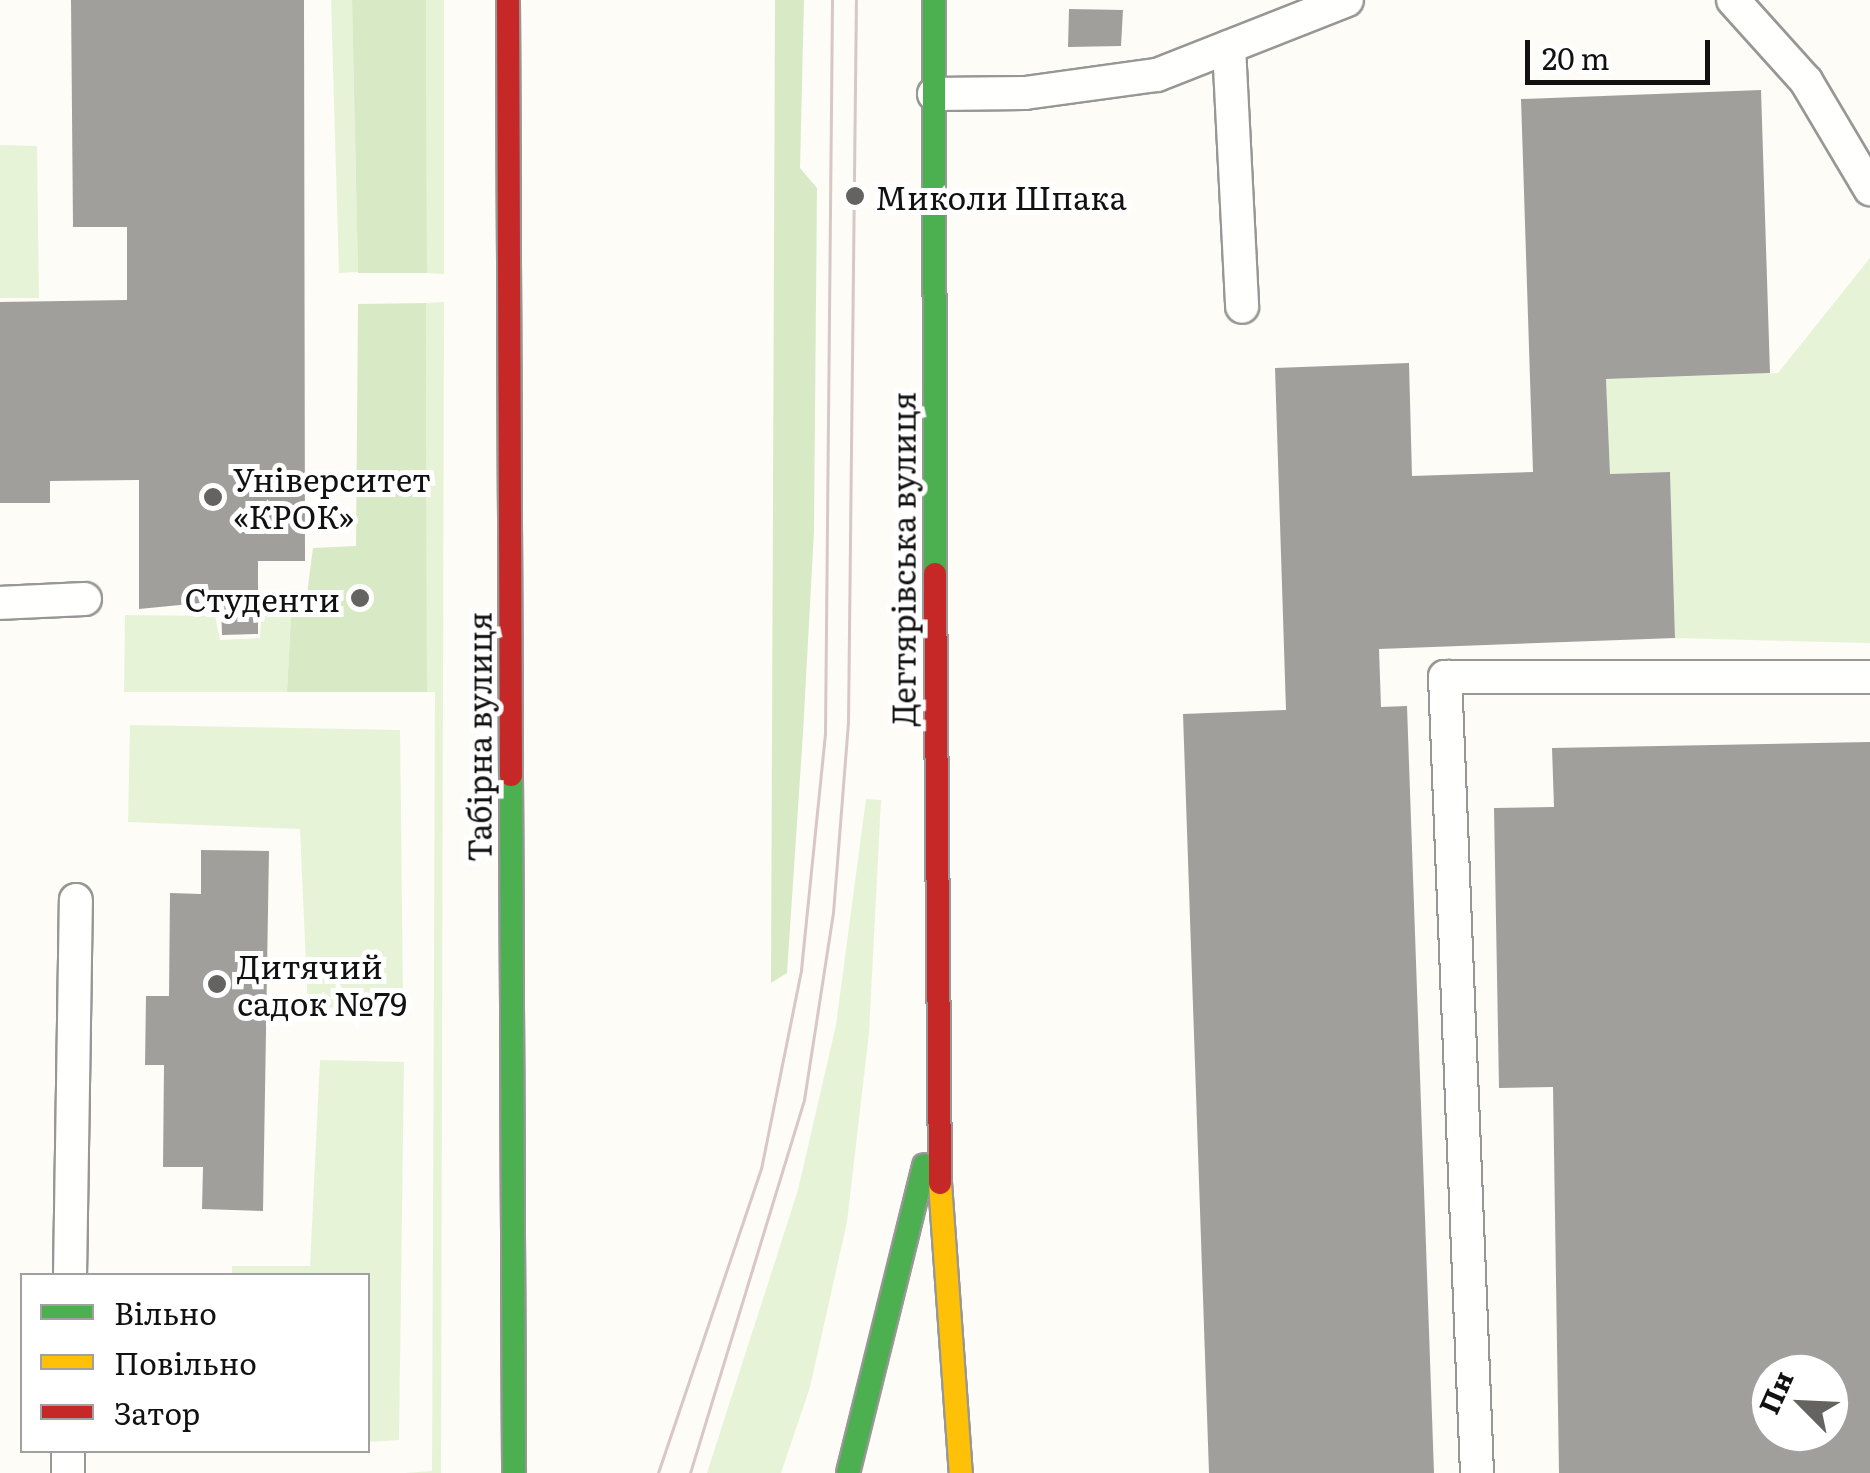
<!DOCTYPE html>
<meta charset="utf-8">
<style>
body{margin:0}
#map{position:relative;width:1870px;height:1473px;overflow:hidden;background:#fdfcf7;font-family:Literata,serif}
div>[style]{position:absolute}
.green>*{inset:0;background:#e7f3d7}
.forest>*{inset:0;background:#d8eac5}
.building>*{inset:0;background:#a19f9c}
.roads{filter:drop-shadow(2px 0 #979795) drop-shadow(-2px 0 #979795) drop-shadow(0 2px #979795) drop-shadow(0 -2px #979795)}
.lane>*{height:32px;margin:-16px;padding:0 16px;transform-origin:16px;border-radius:16px;background:#fffffe}
.fast>*{height:22px;margin:-11px;padding:0 11px;transform-origin:11px;border-radius:11px;background:#4caf50}
.slow>*{height:22px;margin:-11px;padding:0 11px;transform-origin:11px;border-radius:11px;background:#ffc107}
.jam>*{height:22px;margin:-11px;padding:0 11px;transform-origin:11px;border-radius:11px;background:#c62828}
.tram>*{height:2.5px;margin:-1.25px;padding:0 1.25px;transform-origin:1.25px;border-radius:1.25px;background:#d9c6c7}
.dots>*{width:28px;height:28px;translate:-50% -50%;box-sizing:border-box;border:5px solid #fff;border-radius:50%}
span{translate:-50% -50%;white-space:nowrap;text-align:center;line-height:1.15;-webkit-text-stroke:10px #fff;paint-order:stroke}
.poi-label{font-size:32px;color:#111}
.left{translate:0 -50%;text-align:left}
.right{translate:-100% -50%;text-align:right}
.street-label{font-size:32px;color:#111}
.legend{position:absolute;left:20px;top:1273px;width:350px;height:180px;box-sizing:border-box;background:#fff;border:2px solid #a0a0a0;margin:0;padding:12px 18px;list-style:none;font-size:30px;color:#111}
.legend li{display:flex;align-items:center;gap:20px;height:50px}
.legend b{width:50px;border:2px solid #a0a0a0}
.north{position:absolute;left:1750px;top:1353px;width:100px;height:100px;box-sizing:border-box;background:#fff;border:2px solid #a0a0a0;border-radius:50%;rotate:294deg;font-size:28px;font-weight:700;line-height:40px;text-align:center;color:#111}
.north::after{content:'';display:block;margin:auto;width:35px;height:45px;background:#646362;clip-path:polygon(50% 0,100% 100%,50% 72%,0 100%)}
.scale{position:absolute;left:1525px;top:40px;width:185px;height:45px;box-sizing:border-box;border:5px solid #111;border-top:0;padding-left:12px;font-size:30px;line-height:35px;white-space:nowrap;color:#111;-webkit-text-stroke:8px #fff;paint-order:stroke}
</style>
<div id="map">
<div class="green">
<i style="clip-path:polygon(331px 0,352px 0,358px 272px,339px 273px)"></i>
<i style="clip-path:polygon(426px 0,444px 0,444px 274px,427px 273px)"></i>
<i style="clip-path:polygon(0 145px,37px 146px,39px 298px,0 298px)"></i>
<i style="clip-path:polygon(1870px 258px,1870px 643px,1675px 638px,1670px 472px,1610px 474px,1606px 379px,1778px 373px)"></i>
<i style="clip-path:polygon(444px 302px,441px 1473px,405px 1473px,432px 1471px,435px 692px,427px 692px,426px 303px)"></i>
<i style="clip-path:polygon(292px 596px,287px 692px,124px 692px,125px 615px,215px 616px,220px 640px,260px 638px,262px 597px)"></i>
<i style="clip-path:polygon(130px 725px,400px 730px,403px 1000px,308px 1010px,300px 829px,128px 822px)"></i>
<i style="clip-path:polygon(866px 799px,881px 800px,869px 1033px,847px 1222px,810px 1387px,781px 1473px,707px 1473px,798px 1190px,836px 1025px)"></i>
<i style="clip-path:polygon(320px 1060px,404px 1062px,399px 1440px,368px 1442px,368px 1276px,232px 1275px,232px 1266px,310px 1266px)"></i>
</div>
<div class="forest">
<i style="clip-path:polygon(352px 0,426px 0,427px 273px,358px 273px)"></i>
<i style="clip-path:polygon(775px 0,804px 0,800px 168px,817px 188px,814px 531px,803px 733px,787px 973px,771px 983px)"></i>
<i style="clip-path:polygon(426px 303px,427px 692px,287px 692px,292px 596px,307px 594px,313px 548px,356px 546px,358px 304px)"></i>
</div>
<div class="building">
<i style="clip-path:polygon(71px 0,304px 0,305px 561px,258px 561px,258px 634px,222px 635px,221px 601px,139px 609px,139px 480px,50px 481px,50px 503px,0 503px,0 302px,127px 300px,127px 227px,73px 227px)"></i>
<i style="clip-path:polygon(1069px 9px,1123px 10px,1121px 46px,1068px 47px)"></i>
<i style="clip-path:polygon(1761px 90px,1770px 373px,1606px 379px,1610px 474px,1670px 472px,1675px 638px,1379px 649px,1381px 707px,1407px 706px,1434px 1473px,1209px 1473px,1183px 714px,1286px 710px,1275px 368px,1409px 363px,1412px 476px,1533px 472px,1521px 99px)"></i>
<i style="clip-path:polygon(evenodd,1870px 742px,1870px 1473px,1559px 1473px,1553px 1087px,1499px 1088px,1494px 808px,1554px 807px,1552px 748px,1870px 742px,1770px 1373px,1830px 1373px,1830px 1433px,1770px 1433px,1770px 1373px)"></i>
<i style="clip-path:polygon(201px 850px,269px 851px,263px 1211px,202px 1209px,203px 1167px,163px 1167px,164px 1065px,145px 1065px,146px 996px,169px 996px,170px 893px,201px 894px)"></i>
</div>
<div class="roads">
<div class="lane">
<i style="left:1733px;top:0;width:109px;rotate:48deg"></i>
<i style="left:1806px;top:81px;width:126px;rotate:59.3deg"></i>
<i style="left:1229px;top:47px;width:260px;rotate:87.1deg"></i>
<i style="left:934px;top:94px;width:91px;rotate:-0.6deg"></i>
<i style="left:1025px;top:93px;width:133px;rotate:-7.8deg"></i>
<i style="left:1157px;top:75px;width:204px;rotate:-21.5deg"></i>
<i style="left:0;top:603px;width:85px;rotate:-2.7deg"></i>
<i style="left:70px;top:1276px;width:376px;rotate:-89.1deg"></i>
<i style="left:68px;top:1450px;width:23px;rotate:90deg"></i>
<i style="left:1477px;top:1473px;width:797px;rotate:-92.3deg"></i>
<i style="left:1445px;top:677px;width:425px"></i>
</div>
<div class="fast">
<i style="left:934px;top:0;width:574px;rotate:89.9deg"></i>
<i style="left:511px;top:775px;width:698px;rotate:89.75deg"></i>
<i style="left:848px;top:1473px;width:317px;rotate:-76.1deg"></i>
</div>
<div class="slow">
<i style="left:940px;top:1183px;width:291px;rotate:85.9deg"></i>
</div>
<div class="jam">
<i style="left:508px;top:0;width:775px;rotate:89.78deg"></i>
<i style="left:935px;top:574px;width:609px;rotate:89.53deg"></i>
</div>
</div>
<div class="tram">
<i style="left:658px;top:1473px;width:321px;rotate:-71.3deg"></i>
<i style="left:761px;top:1169px;width:203px;rotate:-78.6deg"></i>
<i style="left:801px;top:970px;width:238px;rotate:-84.2deg"></i>
<i style="left:825px;top:733px;width:733px;rotate:-89.45deg"></i>
<i style="left:690px;top:1473px;width:390px;rotate:-73deg"></i>
<i style="left:804px;top:1100px;width:189px;rotate:-81.2deg"></i>
<i style="left:833px;top:913px;width:191px;rotate:-85.5deg"></i>
<i style="left:848px;top:723px;width:723px;rotate:-89.37deg"></i>
</div>
<div class="dots">
<i style="left:855px;top:196px;background:#646362"></i>
<i style="left:213px;top:497px;background:#646362"></i>
<i style="left:360px;top:598px;background:#646362"></i>
<i style="left:217px;top:984px;background:#646362"></i>
</div>
<div class="poi-label">
<span class="left" style="left:875px;top:196px">Миколи Шпака</span>
<span class="left" style="left:233px;top:497px">Університет<br>«КРОК»</span>
<span class="right" style="left:340px;top:598px">Студенти</span>
<span class="left" style="left:237px;top:984px">Дитячий<br>садок №79</span>
</div>
<div class="street-label">
<span style="left:902px;top:559px;rotate:-90deg">Дегтярівська вулиця</span>
<span style="left:478px;top:737px;rotate:-90deg">Табірна вулиця</span>
</div>
<ul class="legend">
<li><b style="height:12px;background:#4caf50"></b>Вільно</li>
<li><b style="height:12px;background:#ffc107"></b>Повільно</li>
<li><b style="height:12px;background:#c62828"></b>Затор</li>
</ul>
<div class="north">Пн</div>
<div class="scale">20 m</div>
</div>
